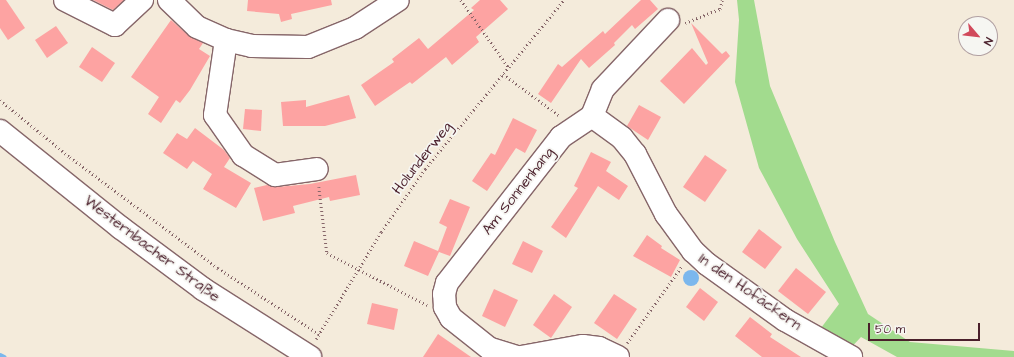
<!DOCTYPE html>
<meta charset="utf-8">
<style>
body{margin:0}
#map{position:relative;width:1014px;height:357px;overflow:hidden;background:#f4ebdb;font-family:"Architects Daughter",sans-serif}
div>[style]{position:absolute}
.green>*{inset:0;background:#a2db8e}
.water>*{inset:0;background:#7bb7ed}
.round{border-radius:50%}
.stream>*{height:4.5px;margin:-2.25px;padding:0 2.25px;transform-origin:2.25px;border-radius:2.25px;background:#7bb7ed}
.building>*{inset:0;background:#fda3a2}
.path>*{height:2.5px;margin-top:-1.25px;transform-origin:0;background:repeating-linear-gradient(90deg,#866669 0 1px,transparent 0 4px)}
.roads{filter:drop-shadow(1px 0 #866669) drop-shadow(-1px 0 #866669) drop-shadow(0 1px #866669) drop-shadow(0 -1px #866669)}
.minor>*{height:22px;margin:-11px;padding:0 11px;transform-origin:11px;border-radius:11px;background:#fff}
span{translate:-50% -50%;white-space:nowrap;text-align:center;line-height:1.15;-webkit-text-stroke:3.5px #f6f6f2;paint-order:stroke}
.street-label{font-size:15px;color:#4a1f2b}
.north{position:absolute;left:958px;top:16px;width:40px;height:40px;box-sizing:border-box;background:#f6f6f2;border:1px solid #b1a0a2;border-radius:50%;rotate:118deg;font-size:11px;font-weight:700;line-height:16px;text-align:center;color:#4a1f2b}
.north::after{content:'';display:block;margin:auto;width:14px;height:18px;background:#d1495b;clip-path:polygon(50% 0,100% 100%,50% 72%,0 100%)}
.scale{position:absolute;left:868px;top:323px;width:112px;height:18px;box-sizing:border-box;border:2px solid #4a1f2b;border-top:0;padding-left:5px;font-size:12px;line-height:14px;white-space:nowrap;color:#4a1f2b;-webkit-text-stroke:3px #f6f6f2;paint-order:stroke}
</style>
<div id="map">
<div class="green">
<i style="clip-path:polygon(737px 0,754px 0,770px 86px,835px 242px,868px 314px,910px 342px,1014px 351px,1014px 357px,897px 357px,861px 337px,846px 353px,815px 336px,839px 304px,797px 239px,759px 168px,735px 82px,739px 20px)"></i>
</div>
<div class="water">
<i class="round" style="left:683px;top:270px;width:16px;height:16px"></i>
</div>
<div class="stream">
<i style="left:0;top:355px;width:4px;rotate:27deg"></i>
</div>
<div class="building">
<i style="clip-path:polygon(0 0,6px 0,25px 28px,8px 40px,0 28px)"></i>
<i style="clip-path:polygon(93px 0,124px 0,113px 10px)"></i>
<i style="clip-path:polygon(248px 0,331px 0,332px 5px,291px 14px,292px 19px,281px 22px,279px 14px,247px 11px)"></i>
<i style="clip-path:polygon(480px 0,500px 0,508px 9px,476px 37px,479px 42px,452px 65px,446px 57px,412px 84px,410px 82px,375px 106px,361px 85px,394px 62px,392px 59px,419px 38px,428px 49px,474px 10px,471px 8px)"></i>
<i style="clip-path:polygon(641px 0,650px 0,658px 9px,635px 29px,632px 25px,614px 43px,615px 45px,589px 68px,581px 59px,551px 103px,538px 94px,558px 64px,562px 67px,603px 31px,605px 34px)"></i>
<i style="clip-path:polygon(171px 20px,189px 36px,203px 43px,199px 49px,210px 56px,190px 90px,180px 103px,176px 100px,161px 123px,148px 114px,159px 97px,131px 77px)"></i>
<i style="clip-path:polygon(691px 23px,722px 54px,726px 51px,730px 56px,684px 104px,660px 81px,692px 48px,706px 65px,708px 63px)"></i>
<i style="clip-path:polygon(56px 26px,68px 43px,47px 58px,35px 40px)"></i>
<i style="clip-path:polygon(92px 47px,115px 63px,102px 82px,79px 67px)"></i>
<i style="clip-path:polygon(349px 95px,356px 118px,325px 126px,283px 126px,281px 102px,306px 100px,306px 107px)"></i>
<i style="clip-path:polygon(639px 105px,661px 117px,648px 140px,627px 126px)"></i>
<i style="clip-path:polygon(245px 109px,262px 110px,261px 131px,243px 129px)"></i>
<i style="clip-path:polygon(513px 118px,537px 130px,525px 153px,516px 148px,487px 191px,472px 181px,491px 153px,495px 155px)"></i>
<i style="clip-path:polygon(195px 128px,224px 150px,230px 158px,224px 167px,251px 183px,236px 208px,203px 189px,212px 174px,193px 161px,187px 169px,163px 153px,177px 133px,187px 139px)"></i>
<i style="clip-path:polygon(591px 152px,611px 162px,606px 171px,628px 186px,619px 200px,598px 186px,566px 238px,551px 227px,578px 188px,574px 186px)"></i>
<i style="clip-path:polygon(705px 155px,727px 170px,705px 202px,683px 187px)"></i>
<i style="clip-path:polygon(356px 175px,360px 195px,330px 201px,329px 197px,293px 206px,295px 213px,263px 221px,254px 188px,267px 185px,277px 187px,310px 184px)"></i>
<i style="clip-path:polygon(450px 199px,470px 207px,450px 256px,439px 252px,428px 276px,404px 266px,414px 241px,438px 251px,447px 227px,439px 223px)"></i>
<i style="clip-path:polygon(759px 229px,782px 247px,765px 269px,742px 252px)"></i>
<i style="clip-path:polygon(647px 235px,662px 246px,661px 248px,680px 260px,671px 277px,633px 256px)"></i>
<i style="clip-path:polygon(523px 241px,543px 251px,532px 273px,512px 264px)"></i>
<i style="clip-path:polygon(796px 268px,826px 292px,808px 314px,778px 291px)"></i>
<i style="clip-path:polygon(700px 288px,718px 302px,704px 321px,686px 307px)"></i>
<i style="clip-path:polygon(494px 289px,518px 300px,505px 327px,482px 316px)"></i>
<i style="clip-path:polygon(554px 294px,572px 307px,551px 338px,533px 325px)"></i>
<i style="clip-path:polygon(614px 294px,637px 309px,617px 339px,594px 323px)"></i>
<i style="clip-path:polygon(372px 303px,398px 309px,394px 330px,367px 324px)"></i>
<i style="clip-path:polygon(750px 317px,772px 334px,770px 337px,801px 357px,762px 357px,735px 336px)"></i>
<i style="clip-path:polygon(438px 334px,471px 357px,423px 357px)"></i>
</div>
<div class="path">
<i style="left:461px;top:0;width:83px;rotate:54.8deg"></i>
<i style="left:685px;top:23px;width:38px;rotate:-22deg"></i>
<i style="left:720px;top:9px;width:9px;rotate:-77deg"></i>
<i style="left:503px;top:74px;width:71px;rotate:36.4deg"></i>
<i style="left:0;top:100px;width:90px;rotate:39.2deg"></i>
<i style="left:70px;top:157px;width:185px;rotate:36.9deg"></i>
<i style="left:218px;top:268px;width:121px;rotate:33.2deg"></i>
<i style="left:319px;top:187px;width:66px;rotate:83.1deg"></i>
<i style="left:327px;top:253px;width:113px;rotate:27.5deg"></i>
<i style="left:316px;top:339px;width:125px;rotate:-58.7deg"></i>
<i style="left:381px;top:232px;width:77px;rotate:-55.1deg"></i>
<i style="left:425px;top:169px;width:219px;rotate:-50.6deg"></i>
<i style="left:627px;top:343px;width:95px;rotate:-54.5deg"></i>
</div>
<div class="roads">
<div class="minor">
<i style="left:65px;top:0;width:56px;rotate:26.6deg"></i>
<i style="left:115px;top:25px;width:37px;rotate:-43deg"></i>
<i style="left:169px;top:0;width:39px;rotate:44deg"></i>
<i style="left:197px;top:27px;width:32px;rotate:24deg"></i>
<i style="left:226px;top:40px;width:27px;rotate:13deg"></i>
<i style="left:252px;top:46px;width:56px;rotate:1deg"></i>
<i style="left:308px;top:47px;width:51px;rotate:-22deg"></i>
<i style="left:355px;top:28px;width:51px;rotate:-33.1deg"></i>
<i style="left:226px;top:40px;width:76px;rotate:98.3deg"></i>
<i style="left:215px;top:115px;width:49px;rotate:55deg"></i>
<i style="left:243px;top:155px;width:38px;rotate:32deg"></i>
<i style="left:275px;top:175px;width:42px;rotate:-8.1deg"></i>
<i style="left:592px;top:116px;width:37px;rotate:36deg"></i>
<i style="left:622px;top:138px;width:21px;rotate:51deg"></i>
<i style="left:635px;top:154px;width:68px;rotate:62.7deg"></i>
<i style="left:666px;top:214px;width:46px;rotate:53.9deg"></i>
<i style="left:693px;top:251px;width:19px;rotate:43deg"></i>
<i style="left:707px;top:264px;width:96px;rotate:35.7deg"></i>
<i style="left:785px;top:320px;width:76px;rotate:29.3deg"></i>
<i style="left:0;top:131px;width:155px;rotate:38.7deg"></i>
<i style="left:121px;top:228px;width:102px;rotate:36.6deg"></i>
<i style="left:203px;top:289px;width:127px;rotate:32.4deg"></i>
<i style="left:517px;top:357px;width:28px;rotate:-163deg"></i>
<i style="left:490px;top:349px;width:50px;rotate:-141.5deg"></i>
<i style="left:451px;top:318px;width:13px;rotate:-119deg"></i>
<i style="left:445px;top:307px;width:13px;rotate:-94deg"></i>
<i style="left:444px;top:294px;width:11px;rotate:-75deg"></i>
<i style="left:447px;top:283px;width:185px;rotate:-52deg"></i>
<i style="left:561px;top:137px;width:37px;rotate:-34deg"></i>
<i style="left:592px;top:116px;width:29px;rotate:-68deg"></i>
<i style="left:603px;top:89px;width:95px;rotate:-46.7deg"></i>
<i style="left:521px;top:357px;width:63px;rotate:-10.1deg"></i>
<i style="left:583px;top:346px;width:16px;rotate:7deg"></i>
<i style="left:599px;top:348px;width:21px;rotate:25deg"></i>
</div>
</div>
<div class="street-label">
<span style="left:422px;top:158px;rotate:-52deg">Holunderweg</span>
<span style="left:518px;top:191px;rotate:-52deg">Am Sonnenhang</span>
<span style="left:152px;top:249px;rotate:37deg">Westernbacher Straße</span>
<span style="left:750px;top:292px;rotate:35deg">In den Hofäckern</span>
</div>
<div class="north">N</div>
<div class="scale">50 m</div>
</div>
